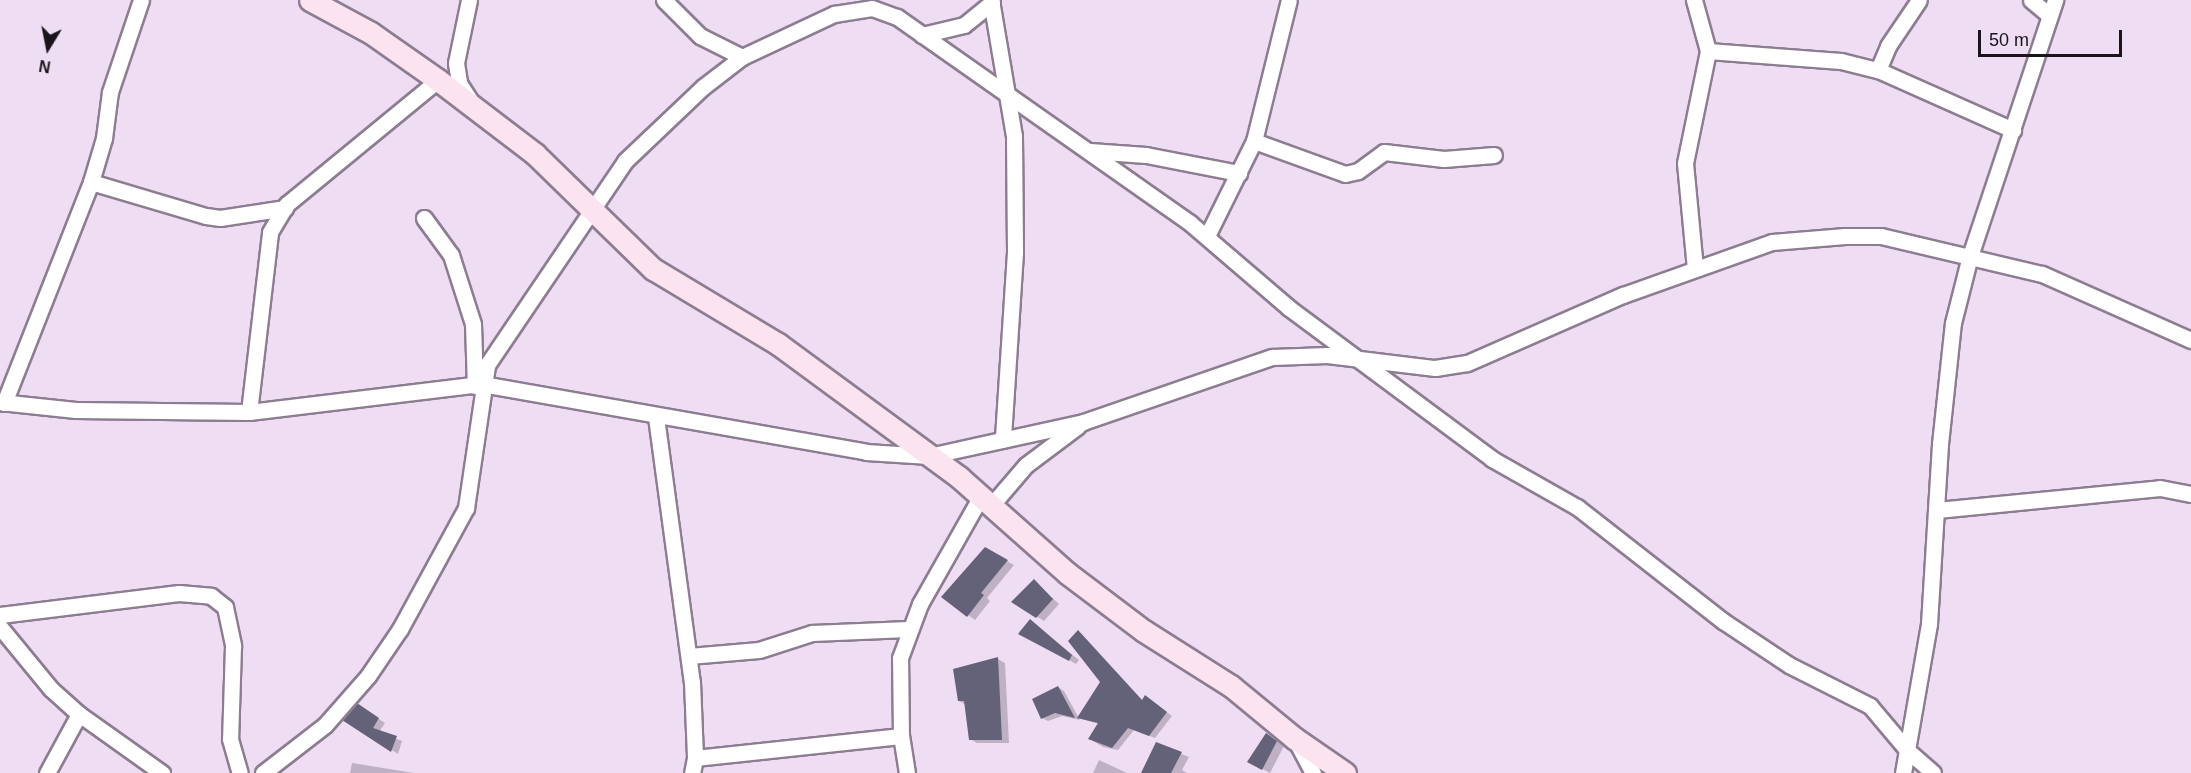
<!DOCTYPE html>
<style>
body{margin:0}
#map{position:relative;width:2191px;height:773px;overflow:hidden;background:#efddf4;font-family:Arial,sans-serif}
div>[style]{position:absolute}
.shadow>*{inset:0;background:#0003}
.building>*{inset:0;background:#646278}
.roads{filter:drop-shadow(2px 0 #8d7d91) drop-shadow(-2px 0 #8d7d91) drop-shadow(0 2px #8d7d91) drop-shadow(0 -2px #8d7d91)}
.street>*{height:15px;margin:-7.5px;padding:0 7.5px;transform-origin:7.5px;border-radius:7.5px;background:#fff}
.secondary>*{height:21px;margin:-10.5px;padding:0 10.5px;transform-origin:10.5px;border-radius:10.5px;background:#fbe3ef}
span{translate:-50% -50%;white-space:nowrap;text-align:center;line-height:1.15;-webkit-text-stroke:5px #efddf4;paint-order:stroke}
.north{position:absolute;left:18px;top:18px;width:60px;height:60px;-webkit-text-stroke:4px #efddf4;paint-order:stroke;rotate:190deg;font-size:16px;font-weight:700;line-height:24px;text-align:center;color:#1a141b}
.north::after{content:'';display:block;margin:auto;width:21px;height:27px;background:#1a141b;clip-path:polygon(50% 0,100% 100%,50% 72%,0 100%)}
.scale{position:absolute;left:1978px;top:30px;width:144px;height:27px;box-sizing:border-box;border:3px solid #1a141b;border-top:0;padding-left:8px;font-size:18px;line-height:21px;white-space:nowrap;color:#1a141b;-webkit-text-stroke:4px #efddf4;paint-order:stroke}
</style>
<div id="map">
<div class="shadow">
<i style="clip-path:polygon(986px 549px,1014px 565px,987px 598px,990px 601px,975px 620px,943px 597px)"></i>
<i style="clip-path:polygon(1034px 581px,1059px 604px,1044px 621px,1013px 601px)"></i>
<i style="clip-path:polygon(1030px 621px,1079px 660px,1076px 664px,1019px 632px)"></i>
<i style="clip-path:polygon(1078px 632px,1143px 701px,1151px 700px,1172px 716px,1155px 738px,1134px 730px,1118px 750px,1103px 747px,1090px 739px,1099px 724px,1079px 718px,1102px 682px)"></i>
<i style="clip-path:polygon(998px 659px,1005px 663px,1009px 743px,977px 743px,970px 739px,966px 705px,959px 701px,954px 670px)"></i>
<i style="clip-path:polygon(1058px 687px,1064px 691px,1080px 720px,1062px 716px,1048px 721px,1042px 718px)"></i>
<i style="clip-path:polygon(364px 709px,385px 723px,379px 732px,402px 741px,398px 754px,344px 720px)"></i>
<i style="clip-path:polygon(1274px 739px,1284px 746px,1270px 773px,1249px 762px)"></i>
<i style="clip-path:polygon(1157px 744px,1189px 757px,1182px 770px,1187px 773px,1143px 773px)"></i>
<i style="clip-path:polygon(1099px 760px,1127px 773px,1093px 773px)"></i>
<i style="clip-path:polygon(352px 763px,414px 773px,350px 773px)"></i>
</div>
<div class="building">
<i style="clip-path:polygon(985px 547px,1008px 560px,981px 593px,984px 595px,967px 617px,941px 597px)"></i>
<i style="clip-path:polygon(1034px 579px,1053px 599px,1036px 618px,1011px 602px)"></i>
<i style="clip-path:polygon(1030px 619px,1072px 655px,1069px 661px,1018px 634px)"></i>
<i style="clip-path:polygon(1078px 630px,1142px 700px,1145px 695px,1167px 712px,1149px 736px,1128px 728px,1112px 748px,1088px 739px,1098px 723px,1077px 718px,1100px 682px,1068px 641px)"></i>
<i style="clip-path:polygon(998px 657px,1002px 740px,969px 740px,964px 701px,958px 701px,953px 669px)"></i>
<i style="clip-path:polygon(1058px 686px,1075px 718px,1055px 713px,1041px 719px,1032px 699px)"></i>
<i style="clip-path:polygon(357px 703px,379px 718px,373px 728px,397px 736px,391px 752px,342px 720px)"></i>
<i style="clip-path:polygon(1266px 733px,1277px 741px,1262px 770px,1247px 762px)"></i>
<i style="clip-path:polygon(1156px 742px,1182px 752px,1171px 773px,1141px 773px)"></i>
</div>
<div class="roads">
<div class="street">
<i style="left:469px;top:0;width:64px;rotate:101.7deg"></i>
<i style="left:456px;top:63px;width:20px;rotate:81deg"></i>
<i style="left:459px;top:83px;width:20px;rotate:57deg"></i>
<i style="left:664px;top:0;width:51px;rotate:45deg"></i>
<i style="left:700px;top:36px;width:47px;rotate:26.6deg"></i>
<i style="left:991px;top:0;width:138px;rotate:80.4deg"></i>
<i style="left:1014px;top:136px;width:116px;rotate:89.5deg"></i>
<i style="left:1015px;top:252px;width:188px;rotate:93.7deg"></i>
<i style="left:1694px;top:0;width:53px;rotate:74.6deg"></i>
<i style="left:1708px;top:51px;width:114px;rotate:101.6deg"></i>
<i style="left:1685px;top:163px;width:106px;rotate:84.6deg"></i>
<i style="left:2031px;top:0;width:23px;rotate:40deg"></i>
<i style="left:922px;top:35px;width:43px;rotate:-13.4deg"></i>
<i style="left:964px;top:25px;width:36px;rotate:-39deg"></i>
<i style="left:1708px;top:51px;width:133px;rotate:4.3deg"></i>
<i style="left:1841px;top:61px;width:38px;rotate:14deg"></i>
<i style="left:1878px;top:70px;width:148px;rotate:24deg"></i>
<i style="left:1878px;top:70px;width:26px;rotate:-67deg"></i>
<i style="left:1888px;top:46px;width:55px;rotate:-56deg"></i>
<i style="left:1254px;top:141px;width:97px;rotate:19.9deg"></i>
<i style="left:1345px;top:174px;width:13px;rotate:-13deg"></i>
<i style="left:1358px;top:171px;width:32px;rotate:-36deg"></i>
<i style="left:1384px;top:152px;width:60px;rotate:6.7deg"></i>
<i style="left:1444px;top:159px;width:50px;rotate:-4.6deg"></i>
<i style="left:1090px;top:151px;width:56px;rotate:4.1deg"></i>
<i style="left:1146px;top:155px;width:95px;rotate:11deg"></i>
<i style="left:91px;top:182px;width:120px;rotate:16.5deg"></i>
<i style="left:206px;top:216px;width:14px;rotate:8deg"></i>
<i style="left:220px;top:218px;width:66px;rotate:-8.7deg"></i>
<i style="left:424px;top:218px;width:46px;rotate:53.9deg"></i>
<i style="left:451px;top:255px;width:72px;rotate:72.3deg"></i>
<i style="left:473px;top:324px;width:62px;rotate:88.2deg"></i>
<i style="left:1207px;top:236px;width:106px;rotate:-63.7deg"></i>
<i style="left:1254px;top:141px;width:145px;rotate:-76.1deg"></i>
<i style="left:0;top:402px;width:76px;rotate:6deg"></i>
<i style="left:76px;top:410px;width:173px;rotate:0.7deg"></i>
<i style="left:249px;top:412px;width:235px;rotate:-6.9deg"></i>
<i style="left:482px;top:384px;width:390px;rotate:10deg"></i>
<i style="left:866px;top:452px;width:63px;rotate:3.6deg"></i>
<i style="left:929px;top:456px;width:158px;rotate:-12.4deg"></i>
<i style="left:1083px;top:422px;width:200px;rotate:-19deg"></i>
<i style="left:1272px;top:357px;width:55px;rotate:-2.1deg"></i>
<i style="left:1327px;top:355px;width:109px;rotate:6.9deg"></i>
<i style="left:1435px;top:368px;width:32px;rotate:-9deg"></i>
<i style="left:1467px;top:363px;width:170px;rotate:-23.6deg"></i>
<i style="left:1623px;top:295px;width:158px;rotate:-19.6deg"></i>
<i style="left:1772px;top:242px;width:73px;rotate:-4.7deg"></i>
<i style="left:1845px;top:236px;width:36px"></i>
<i style="left:1881px;top:236px;width:165px;rotate:13.3deg"></i>
<i style="left:2042px;top:274px;width:163px;rotate:23.9deg"></i>
<i style="left:4px;top:403px;width:238px;rotate:-68.5deg"></i>
<i style="left:91px;top:182px;width:46px;rotate:-73.5deg"></i>
<i style="left:104px;top:138px;width:46px;rotate:-82.6deg"></i>
<i style="left:110px;top:92px;width:97px;rotate:-71.4deg"></i>
<i style="left:249px;top:412px;width:181px;rotate:-83.3deg"></i>
<i style="left:270px;top:232px;width:33px;rotate:-59deg"></i>
<i style="left:287px;top:204px;width:195px;rotate:-39.4deg"></i>
<i style="left:656px;top:417px;width:267px;rotate:82.3deg"></i>
<i style="left:692px;top:682px;width:76px;rotate:87.7deg"></i>
<i style="left:695px;top:758px;width:15px;rotate:101deg"></i>
<i style="left:990px;top:507px;width:55px;rotate:-49.4deg"></i>
<i style="left:1026px;top:465px;width:65px;rotate:-36.9deg"></i>
<i style="left:1937px;top:510px;width:224px;rotate:-5.6deg"></i>
<i style="left:2160px;top:488px;width:32px;rotate:11deg"></i>
<i style="left:0;top:615px;width:180px;rotate:-7deg"></i>
<i style="left:179px;top:593px;width:32px;rotate:5deg"></i>
<i style="left:211px;top:596px;width:18px;rotate:38deg"></i>
<i style="left:225px;top:607px;width:40px;rotate:78deg"></i>
<i style="left:233px;top:646px;width:93px;rotate:91.8deg"></i>
<i style="left:230px;top:739px;width:35px;rotate:74deg"></i>
<i style="left:0;top:627px;width:80px;rotate:50.6deg"></i>
<i style="left:51px;top:689px;width:38px;rotate:42deg"></i>
<i style="left:79px;top:714px;width:102px;rotate:35.4deg"></i>
<i style="left:689px;top:656px;width:70px;rotate:-4.9deg"></i>
<i style="left:759px;top:650px;width:56px;rotate:-17.8deg"></i>
<i style="left:812px;top:633px;width:96px;rotate:-2.4deg"></i>
<i style="left:1296px;top:741px;width:36px;rotate:62deg"></i>
<i style="left:695px;top:758px;width:207px;rotate:-6.1deg"></i>
<i style="left:47px;top:773px;width:67px;rotate:-61.5deg"></i>
<i style="left:263px;top:773px;width:78px;rotate:-37.7deg"></i>
<i style="left:325px;top:725px;width:65px;rotate:-48.7deg"></i>
<i style="left:368px;top:676px;width:57px;rotate:-55.8deg"></i>
<i style="left:400px;top:629px;width:138px;rotate:-61.4deg"></i>
<i style="left:466px;top:508px;width:145px;rotate:-81.6deg"></i>
<i style="left:487px;top:365px;width:246px;rotate:-55.9deg"></i>
<i style="left:625px;top:161px;width:108px;rotate:-43.5deg"></i>
<i style="left:703px;top:87px;width:49px;rotate:-37.6deg"></i>
<i style="left:742px;top:57px;width:102px;rotate:-25.1deg"></i>
<i style="left:834px;top:14px;width:38px;rotate:-9deg"></i>
<i style="left:872px;top:8px;width:27px;rotate:20deg"></i>
<i style="left:897px;top:17px;width:358px;rotate:35.1deg"></i>
<i style="left:1190px;top:223px;width:130px;rotate:40.6deg"></i>
<i style="left:1289px;top:308px;width:253px;rotate:36.6deg"></i>
<i style="left:1492px;top:459px;width:98px;rotate:29.5deg"></i>
<i style="left:1577px;top:507px;width:185px;rotate:38deg"></i>
<i style="left:1723px;top:621px;width:79px;rotate:33.7deg"></i>
<i style="left:1789px;top:665px;width:91px;rotate:26.8deg"></i>
<i style="left:1870px;top:706px;width:59px;rotate:49.8deg"></i>
<i style="left:1908px;top:751px;width:33px;rotate:41deg"></i>
<i style="left:907px;top:773px;width:37px;rotate:-99deg"></i>
<i style="left:901px;top:736px;width:78px;rotate:-90.7deg"></i>
<i style="left:900px;top:658px;width:58px;rotate:-69.7deg"></i>
<i style="left:920px;top:604px;width:122px;rotate:-60.5deg"></i>
<i style="left:1903px;top:773px;width:151px;rotate:-80.1deg"></i>
<i style="left:1929px;top:624px;width:180px;rotate:-86.5deg"></i>
<i style="left:1940px;top:444px;width:122px;rotate:-83.9deg"></i>
<i style="left:1953px;top:323px;width:69px;rotate:-75.8deg"></i>
<i style="left:1970px;top:256px;width:270px;rotate:-71.6deg"></i>
</div>
<div class="secondary">
<i style="left:310px;top:0;width:69px;rotate:28.4deg"></i>
<i style="left:371px;top:33px;width:82px;rotate:35deg"></i>
<i style="left:438px;top:80px;width:122px;rotate:37.3deg"></i>
<i style="left:535px;top:154px;width:165px;rotate:44.3deg"></i>
<i style="left:653px;top:269px;width:146px;rotate:31deg"></i>
<i style="left:778px;top:344px;width:225px;rotate:36.3deg"></i>
<i style="left:959px;top:477px;width:144px;rotate:41.6deg"></i>
<i style="left:1067px;top:573px;width:96px;rotate:37deg"></i>
<i style="left:1144px;top:631px;width:103px;rotate:32.3deg"></i>
<i style="left:1231px;top:686px;width:82px;rotate:39.5deg"></i>
<i style="left:1294px;top:738px;width:62px;rotate:34.5deg"></i>
</div>
</div>
<div class="north">N</div>
<div class="scale">50 m</div>
</div>
